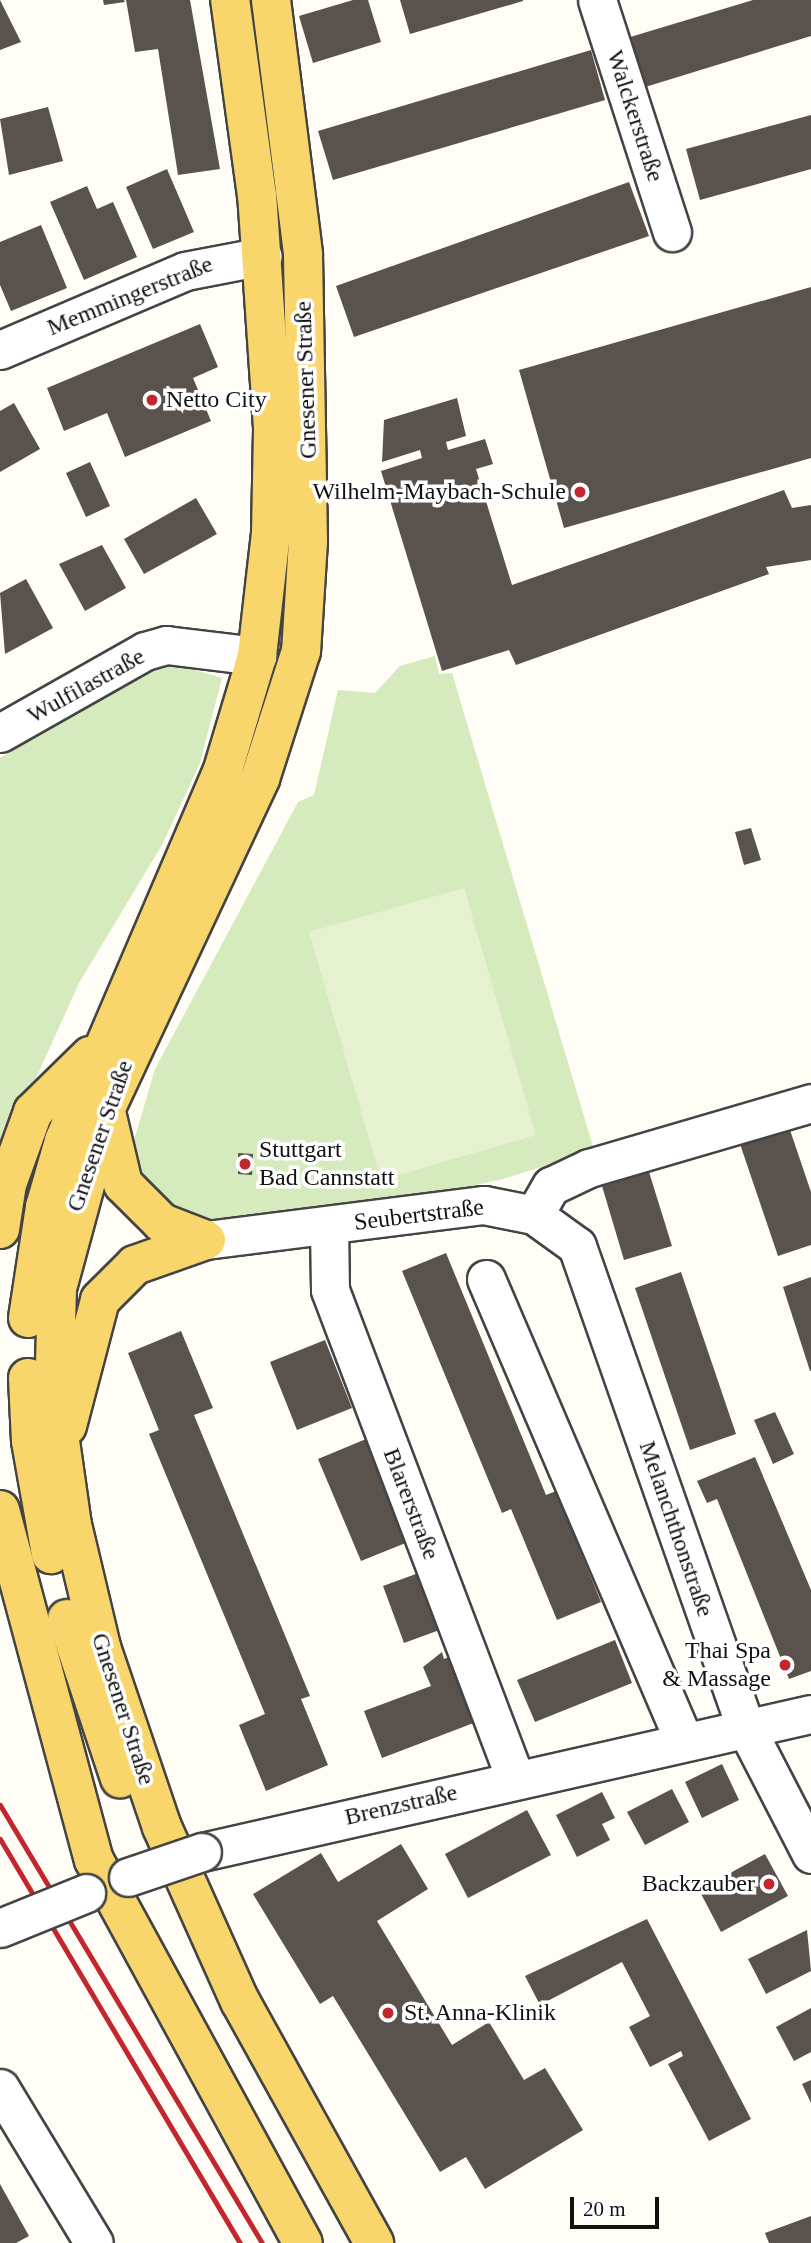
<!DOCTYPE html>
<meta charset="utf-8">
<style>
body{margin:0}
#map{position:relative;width:811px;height:2243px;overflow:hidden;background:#fffdf5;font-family:"Times New Roman",serif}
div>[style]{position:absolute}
.green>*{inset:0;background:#d5ebbd}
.pitch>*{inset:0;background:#e6f2cf}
.building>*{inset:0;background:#5a524d}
.roads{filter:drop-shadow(2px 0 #444) drop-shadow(-2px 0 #444) drop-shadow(0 2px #444) drop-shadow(0 -2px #444)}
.minor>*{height:37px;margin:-18.5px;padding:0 18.5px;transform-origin:18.5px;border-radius:18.5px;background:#fff}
.major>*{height:38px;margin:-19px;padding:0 19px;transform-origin:19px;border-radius:19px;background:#f9d66b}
.rail>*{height:5px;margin:-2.5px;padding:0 2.5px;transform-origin:2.5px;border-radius:2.5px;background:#c4262e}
.bridges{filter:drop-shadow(2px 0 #444) drop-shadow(-2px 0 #444) drop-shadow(0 2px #444) drop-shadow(0 -2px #444)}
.minor-bridge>*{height:37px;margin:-18.5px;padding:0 18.5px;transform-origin:18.5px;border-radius:18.5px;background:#fff}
.dots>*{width:19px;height:19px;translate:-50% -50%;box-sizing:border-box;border:4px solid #fff;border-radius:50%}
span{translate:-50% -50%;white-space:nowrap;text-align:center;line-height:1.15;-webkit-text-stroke:7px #fff;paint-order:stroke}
.street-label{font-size:24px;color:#111}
.poi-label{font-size:24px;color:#111}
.left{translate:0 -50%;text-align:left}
.right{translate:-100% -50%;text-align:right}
.scale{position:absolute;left:570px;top:2197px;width:89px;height:32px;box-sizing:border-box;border:4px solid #111;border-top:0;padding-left:9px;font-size:21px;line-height:24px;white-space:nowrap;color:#111;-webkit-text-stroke:5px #fff;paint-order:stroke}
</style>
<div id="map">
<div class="green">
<i style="clip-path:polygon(435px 656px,439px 674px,452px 673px,594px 1150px,503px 1179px,383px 1205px,228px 1224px,183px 1221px,136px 1180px,133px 1144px,155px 1069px,298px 802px,314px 795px,338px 690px,375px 693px,400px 666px)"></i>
<i style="clip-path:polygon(174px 664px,222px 678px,200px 763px,162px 845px,79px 983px,0 1158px,0 758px,133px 677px)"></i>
</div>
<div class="pitch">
<i style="clip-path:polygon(464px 888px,536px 1135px,381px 1180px,309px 932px)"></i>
</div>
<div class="building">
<i style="clip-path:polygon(0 0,21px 42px,0 50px)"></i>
<i style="clip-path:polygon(103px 0,124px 0,125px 2px,104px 5px)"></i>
<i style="clip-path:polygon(126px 0,190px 0,220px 169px,178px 175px,158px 49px,135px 52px)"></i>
<i style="clip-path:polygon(353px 0,368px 0,381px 42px,313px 63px,299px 16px)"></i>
<i style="clip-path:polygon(400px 0,523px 0,523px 1px,410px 34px)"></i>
<i style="clip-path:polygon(753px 0,811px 0,811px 36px,642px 88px,627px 38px)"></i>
<i style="clip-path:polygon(591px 50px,605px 100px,333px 180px,318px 131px)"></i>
<i style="clip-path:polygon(48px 107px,63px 161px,9px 175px,0 119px)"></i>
<i style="clip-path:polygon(811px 115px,811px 169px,700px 200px,686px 149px)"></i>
<i style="clip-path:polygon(167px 169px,194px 232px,153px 249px,126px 187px)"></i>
<i style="clip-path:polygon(629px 182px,649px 236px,354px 337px,336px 286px)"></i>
<i style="clip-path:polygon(87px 186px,97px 209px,113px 202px,137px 257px,84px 280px,50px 202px)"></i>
<i style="clip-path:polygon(41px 225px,67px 288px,11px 311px,0 285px,0 242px)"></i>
<i style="clip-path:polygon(811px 287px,811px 458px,564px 528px,519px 370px)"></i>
<i style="clip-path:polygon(200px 324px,218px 367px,193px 378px,211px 421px,125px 457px,107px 413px,64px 431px,47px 388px)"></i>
<i style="clip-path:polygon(457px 398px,466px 436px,446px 442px,448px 450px,485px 439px,493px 464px,476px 469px,512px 585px,784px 490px,792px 508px,811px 505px,811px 560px,766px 567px,769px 574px,516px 665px,509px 650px,442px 671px,381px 471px,422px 458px,420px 450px,382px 462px,384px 420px)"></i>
<i style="clip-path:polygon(14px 403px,40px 449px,0 472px,0 411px)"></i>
<i style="clip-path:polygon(90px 462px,110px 506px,86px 517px,66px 473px)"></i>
<i style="clip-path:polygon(196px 498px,217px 534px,144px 574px,124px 539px)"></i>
<i style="clip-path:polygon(102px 545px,126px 588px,85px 611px,59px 564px)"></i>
<i style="clip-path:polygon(26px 579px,53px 628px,5px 654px,0 593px)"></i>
<i style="clip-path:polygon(751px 828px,761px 860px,744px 865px,735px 832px)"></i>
<i style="clip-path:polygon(789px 1127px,811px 1192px,811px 1245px,778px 1256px,740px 1144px)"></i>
<i style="clip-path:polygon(238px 1153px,253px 1154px,252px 1175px,238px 1174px)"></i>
<i style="clip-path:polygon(649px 1172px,672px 1246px,624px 1260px,602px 1186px)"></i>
<i style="clip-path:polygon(446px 1253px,546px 1495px,556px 1491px,601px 1602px,557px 1620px,511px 1509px,502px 1513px,402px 1271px)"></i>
<i style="clip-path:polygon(681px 1272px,736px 1434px,690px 1450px,635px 1288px)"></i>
<i style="clip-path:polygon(811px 1277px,811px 1371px,810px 1371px,783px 1287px)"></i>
<i style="clip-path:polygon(181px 1331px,213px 1408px,194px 1415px,310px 1696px,301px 1699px,328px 1765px,266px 1791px,239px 1725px,265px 1714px,149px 1434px,159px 1430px,128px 1353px)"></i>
<i style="clip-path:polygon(325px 1340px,352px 1408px,297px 1430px,270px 1362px)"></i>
<i style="clip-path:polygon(775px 1412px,794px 1454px,773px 1464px,754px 1420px)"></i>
<i style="clip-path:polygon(366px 1439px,408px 1542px,361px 1561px,318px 1459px)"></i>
<i style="clip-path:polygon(755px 1457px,811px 1590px,811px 1671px,789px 1679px,717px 1499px,707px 1503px,697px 1481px)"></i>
<i style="clip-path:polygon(424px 1571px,445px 1628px,404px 1643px,383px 1586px)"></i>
<i style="clip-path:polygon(615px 1640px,632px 1683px,535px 1722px,517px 1680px)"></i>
<i style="clip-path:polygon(442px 1652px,444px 1659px,459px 1653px,484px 1719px,382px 1758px,364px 1711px,431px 1686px,423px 1667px)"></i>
<i style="clip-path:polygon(722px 1764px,739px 1800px,702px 1818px,685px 1782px)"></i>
<i style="clip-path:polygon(672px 1789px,689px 1822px,645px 1845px,627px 1812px)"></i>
<i style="clip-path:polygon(602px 1792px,615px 1818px,602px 1824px,610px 1840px,577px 1857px,556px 1815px)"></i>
<i style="clip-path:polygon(527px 1810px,551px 1855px,468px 1898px,445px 1854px)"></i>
<i style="clip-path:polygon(401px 1844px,428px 1889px,377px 1921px,452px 2045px,489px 2022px,524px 2080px,545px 2068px,583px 2130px,485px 2189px,466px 2157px,440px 2172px,333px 1996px,320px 2004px,253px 1894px,321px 1853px,338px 1882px)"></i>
<i style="clip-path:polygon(765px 1854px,788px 1896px,721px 1932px,699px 1890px)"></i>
<i style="clip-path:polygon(647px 1919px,751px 2119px,709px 2141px,668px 2064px,683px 2056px,681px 2051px,650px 2067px,629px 2027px,650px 2016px,622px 1962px,540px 2005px,525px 1976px)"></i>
<i style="clip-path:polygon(807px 1930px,811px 1971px,766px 1994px,748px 1959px)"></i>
<i style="clip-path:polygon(811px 2008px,811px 2052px,794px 2061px,776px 2027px)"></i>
<i style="clip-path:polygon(811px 2080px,811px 2103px,802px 2084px)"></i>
<i style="clip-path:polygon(0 2184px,29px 2236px,16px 2243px,0 2243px)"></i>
<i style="clip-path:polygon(811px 2216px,811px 2243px,769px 2243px,765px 2233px)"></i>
</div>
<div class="roads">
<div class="minor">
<i style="left:597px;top:0;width:244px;rotate:72.1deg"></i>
<i style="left:0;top:350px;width:201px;rotate:-23.1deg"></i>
<i style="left:185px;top:271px;width:79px;rotate:-10.9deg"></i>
<i style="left:0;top:733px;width:167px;rotate:-29.5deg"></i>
<i style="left:145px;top:651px;width:22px;rotate:-16deg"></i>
<i style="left:166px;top:645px;width:92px;rotate:6.9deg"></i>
<i style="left:534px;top:1215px;width:34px;rotate:-60deg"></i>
<i style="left:551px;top:1186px;width:42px;rotate:-25.3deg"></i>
<i style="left:589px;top:1168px;width:231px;rotate:-16.3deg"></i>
<i style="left:329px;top:1226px;width:64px;rotate:89.1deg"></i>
<i style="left:330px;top:1290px;width:522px;rotate:69.24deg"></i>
<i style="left:206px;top:1240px;width:280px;rotate:-7.2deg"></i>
<i style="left:484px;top:1205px;width:51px;rotate:11.3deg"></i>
<i style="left:534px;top:1215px;width:53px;rotate:35.8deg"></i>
<i style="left:577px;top:1246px;width:509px;rotate:70.71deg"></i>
<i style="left:745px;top:1726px;width:144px;rotate:62.7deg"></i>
<i style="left:486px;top:1279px;width:500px;rotate:66.82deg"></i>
<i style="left:202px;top:1852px;width:624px;rotate:-12.77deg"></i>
<i style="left:0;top:2088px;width:181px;rotate:58.8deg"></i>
</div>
<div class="major">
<i style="left:271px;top:0;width:257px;rotate:82.8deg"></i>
<i style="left:303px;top:255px;width:286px;rotate:89deg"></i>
<i style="left:308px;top:541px;width:110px;rotate:93.6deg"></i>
<i style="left:301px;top:651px;width:134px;rotate:107.8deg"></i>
<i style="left:260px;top:779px;width:363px;rotate:115.1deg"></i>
<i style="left:106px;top:1108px;width:187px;rotate:105.2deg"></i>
<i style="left:57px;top:1288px;width:111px;rotate:91.5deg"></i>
<i style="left:54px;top:1399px;width:127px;rotate:81.9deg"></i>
<i style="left:72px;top:1525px;width:125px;rotate:76.6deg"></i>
<i style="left:101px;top:1647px;width:190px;rotate:71.3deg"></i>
<i style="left:162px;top:1827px;width:191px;rotate:65.9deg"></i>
<i style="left:240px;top:2001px;width:277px;rotate:61deg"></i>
<i style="left:106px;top:1112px;width:74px;rotate:76.7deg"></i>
<i style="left:123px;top:1184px;width:55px;rotate:45deg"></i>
<i style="left:162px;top:1223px;width:47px;rotate:21.1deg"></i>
<i style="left:0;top:1229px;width:46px;rotate:-81.2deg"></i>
<i style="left:7px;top:1184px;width:77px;rotate:-70.1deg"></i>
<i style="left:33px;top:1112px;width:80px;rotate:-44.5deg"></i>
<i style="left:28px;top:1318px;width:112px;rotate:-81.3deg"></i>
<i style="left:45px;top:1207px;width:69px;rotate:-73.9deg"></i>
<i style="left:64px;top:1141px;width:400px;rotate:-66.8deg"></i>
<i style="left:222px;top:773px;width:122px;rotate:-73.3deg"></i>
<i style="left:257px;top:656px;width:123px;rotate:-83.5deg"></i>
<i style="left:271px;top:534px;width:106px;rotate:-88.9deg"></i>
<i style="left:273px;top:428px;width:233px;rotate:-93.9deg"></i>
<i style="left:257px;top:196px;width:198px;rotate:-97.8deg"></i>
<i style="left:28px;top:1378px;width:63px;rotate:87.3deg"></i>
<i style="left:31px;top:1441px;width:115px;rotate:80deg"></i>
<i style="left:67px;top:1426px;width:130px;rotate:-75.3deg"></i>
<i style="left:100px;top:1300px;width:49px;rotate:-45deg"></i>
<i style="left:135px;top:1265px;width:75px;rotate:-19.4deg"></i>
<i style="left:0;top:1510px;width:362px;rotate:75deg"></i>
<i style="left:94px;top:1860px;width:436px;rotate:61.4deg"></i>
<i style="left:67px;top:1619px;width:168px;rotate:71.6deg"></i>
</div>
</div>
<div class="rail">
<i style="left:0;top:1805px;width:510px;rotate:59.11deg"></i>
<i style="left:0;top:1839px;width:470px;rotate:59.3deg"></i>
</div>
<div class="bridges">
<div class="minor-bridge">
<i style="left:128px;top:1877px;width:78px;rotate:-18.7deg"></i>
<i style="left:0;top:1928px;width:93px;rotate:-22.1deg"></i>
</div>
</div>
<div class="dots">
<i style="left:152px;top:400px;background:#c4262e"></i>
<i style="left:580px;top:492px;background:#c4262e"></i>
<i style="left:245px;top:1164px;background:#c4262e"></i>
<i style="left:785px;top:1665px;background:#c4262e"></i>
<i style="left:769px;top:1884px;background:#c4262e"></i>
<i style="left:388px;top:2013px;background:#c4262e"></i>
</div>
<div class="street-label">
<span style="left:635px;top:116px;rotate:72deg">Walckerstraße</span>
<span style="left:130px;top:296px;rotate:-22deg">Memmingerstraße</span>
<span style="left:306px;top:380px;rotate:-92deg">Gnesener Straße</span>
<span style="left:86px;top:686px;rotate:-29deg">Wulfilastraße</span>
<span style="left:100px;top:1136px;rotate:-71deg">Gnesener Straße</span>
<span style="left:419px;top:1215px;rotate:-7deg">Seubertstraße</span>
<span style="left:411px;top:1504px;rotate:69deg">Blarerstraße</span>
<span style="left:676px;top:1529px;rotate:71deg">Melanchthonstraße</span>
<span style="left:123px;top:1709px;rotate:72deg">Gnesener Straße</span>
<span style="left:401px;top:1805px;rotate:-13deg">Brenzstraße</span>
</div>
<div class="poi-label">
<span class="left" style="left:166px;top:400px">Netto City</span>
<span class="right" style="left:566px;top:492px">Wilhelm-Maybach-Schule</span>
<span class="left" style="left:259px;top:1164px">Stuttgart<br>Bad Cannstatt</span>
<span class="right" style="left:771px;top:1665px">Thai Spa<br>&amp; Massage</span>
<span class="right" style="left:755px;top:1884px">Backzauber</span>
<span class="left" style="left:404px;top:2013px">St. Anna-Klinik</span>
</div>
<div class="scale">20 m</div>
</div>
